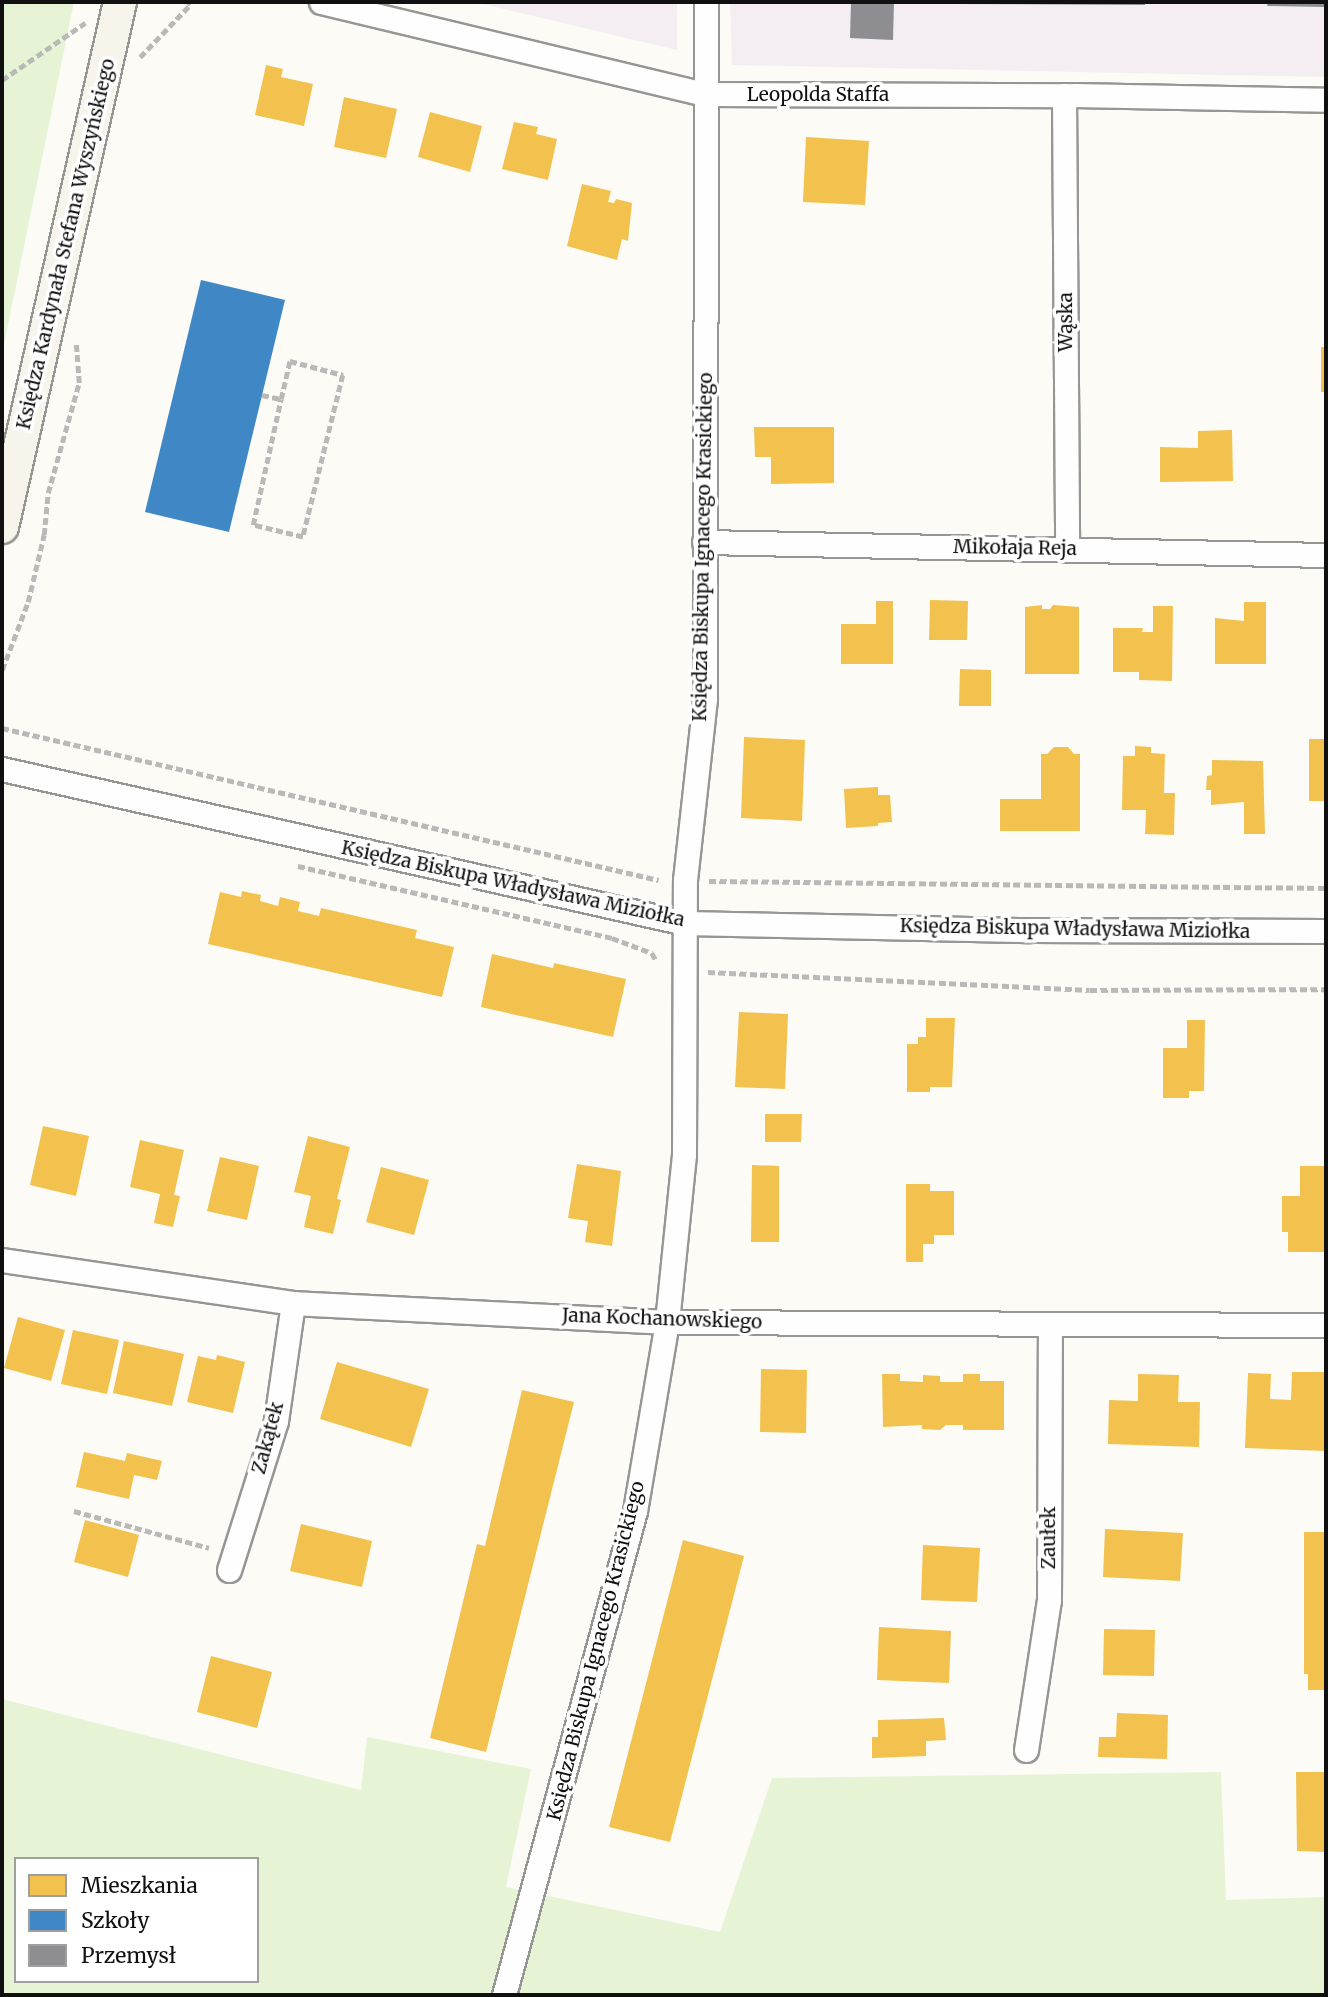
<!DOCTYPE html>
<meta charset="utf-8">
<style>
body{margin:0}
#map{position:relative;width:1328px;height:1997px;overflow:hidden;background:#fcfbf6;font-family:Merriweather,serif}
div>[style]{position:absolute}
.industrial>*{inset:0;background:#f4eef2}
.green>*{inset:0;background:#e7f3d5}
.homes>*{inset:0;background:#f2c14e}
.schools>*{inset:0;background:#3f88c5}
.industry>*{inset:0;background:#8d8d92}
.path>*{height:4.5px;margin-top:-2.25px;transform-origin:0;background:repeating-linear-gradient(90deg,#b9b9b8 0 7px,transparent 0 10.5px)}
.roads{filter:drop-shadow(2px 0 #969694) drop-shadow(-2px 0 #969694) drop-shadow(0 2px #969694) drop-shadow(0 -2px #969694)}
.street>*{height:23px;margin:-11.5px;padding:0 11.5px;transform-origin:11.5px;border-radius:11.5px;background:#fffefe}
.secondary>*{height:32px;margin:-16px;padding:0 16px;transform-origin:16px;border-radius:16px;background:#f6f4eb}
span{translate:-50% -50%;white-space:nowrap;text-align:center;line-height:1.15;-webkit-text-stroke:7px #fff;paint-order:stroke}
.street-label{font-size:19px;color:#101010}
.frame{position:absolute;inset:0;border:4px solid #101010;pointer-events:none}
.legend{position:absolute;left:14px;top:1857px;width:245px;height:126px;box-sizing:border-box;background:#fff;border:2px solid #9f9f9f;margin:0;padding:9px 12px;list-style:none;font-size:21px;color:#101010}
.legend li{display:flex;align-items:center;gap:14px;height:35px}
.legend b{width:35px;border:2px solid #9f9f9f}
</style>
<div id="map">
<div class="industrial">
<i style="clip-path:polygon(475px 2px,677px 2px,677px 50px,512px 11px)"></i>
<i style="clip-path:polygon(730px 2px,1326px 2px,1326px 77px,732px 65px)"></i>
</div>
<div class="green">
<i style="clip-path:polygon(2px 2px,74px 2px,2px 354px)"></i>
<i style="clip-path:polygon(evenodd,2px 1699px,361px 1790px,367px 1737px,531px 1769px,506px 1887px,720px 1932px,772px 1778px,1221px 1772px,1226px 1900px,1326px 1897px,1326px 1995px,2px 1995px,2px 1699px,16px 1859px,257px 1859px,257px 1981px,16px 1981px,16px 1859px)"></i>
</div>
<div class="homes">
<i style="clip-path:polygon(266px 65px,283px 69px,281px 77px,313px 84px,304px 126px,255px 115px)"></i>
<i style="clip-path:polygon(344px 97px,397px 109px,386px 158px,334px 147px)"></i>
<i style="clip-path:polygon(430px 112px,482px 126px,470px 172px,418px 157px)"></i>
<i style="clip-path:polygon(514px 122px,538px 127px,536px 134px,557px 139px,548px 180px,502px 169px)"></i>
<i style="clip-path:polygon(806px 137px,869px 141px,865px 205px,803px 202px)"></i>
<i style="clip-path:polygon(582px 184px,611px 191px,608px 202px,614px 203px,616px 199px,632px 203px,628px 241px,622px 239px,617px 260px,567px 246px)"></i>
<i style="clip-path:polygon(1321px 347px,1326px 347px,1326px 392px,1321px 392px)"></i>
<i style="clip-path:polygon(754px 427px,834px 427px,834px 483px,771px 484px,771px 457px,755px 457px)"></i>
<i style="clip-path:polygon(1232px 430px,1233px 481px,1160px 482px,1160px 447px,1198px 448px,1198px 431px)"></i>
<i style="clip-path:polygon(930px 600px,968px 601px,967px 640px,929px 640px)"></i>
<i style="clip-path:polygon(876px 601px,893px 601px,893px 664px,841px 664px,841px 624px,876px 624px)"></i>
<i style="clip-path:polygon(1244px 602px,1266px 602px,1266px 664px,1215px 664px,1215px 618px,1244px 621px)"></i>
<i style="clip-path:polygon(1042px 605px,1042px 609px,1050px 609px,1053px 605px,1079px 607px,1079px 674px,1025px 674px,1025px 607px)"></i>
<i style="clip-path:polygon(1153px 606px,1173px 606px,1172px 681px,1139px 680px,1139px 672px,1113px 672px,1113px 628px,1143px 628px,1142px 632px,1153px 632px)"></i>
<i style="clip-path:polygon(960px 669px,991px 670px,991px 706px,959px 706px)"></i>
<i style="clip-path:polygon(744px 737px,805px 740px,802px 821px,741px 818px)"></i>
<i style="clip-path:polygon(1309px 739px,1326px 739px,1326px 801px,1309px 801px)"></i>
<i style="clip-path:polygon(1135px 746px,1151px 747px,1151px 753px,1165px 754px,1164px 793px,1175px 793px,1174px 835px,1145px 834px,1146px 810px,1122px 810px,1123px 756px,1135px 756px)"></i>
<i style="clip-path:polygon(1054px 747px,1068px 747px,1074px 754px,1080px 754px,1080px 831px,1000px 831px,1000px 799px,1041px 799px,1041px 754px,1047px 754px)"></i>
<i style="clip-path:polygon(1212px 760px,1263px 761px,1265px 834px,1244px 834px,1244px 802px,1211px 805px,1211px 790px,1206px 790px,1207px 776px,1212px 775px)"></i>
<i style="clip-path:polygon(878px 787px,878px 795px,890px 795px,892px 822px,878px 823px,878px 826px,846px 828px,844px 789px)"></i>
<i style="clip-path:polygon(242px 891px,261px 895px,260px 901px,278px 906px,280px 897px,300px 902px,298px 911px,319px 916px,321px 908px,417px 930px,415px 938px,454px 947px,442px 997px,208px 944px,220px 892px,241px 897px)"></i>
<i style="clip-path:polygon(492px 954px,553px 968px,554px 963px,626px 979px,613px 1037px,481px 1007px)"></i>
<i style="clip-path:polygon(739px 1012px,788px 1014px,785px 1089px,735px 1087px)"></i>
<i style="clip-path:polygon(926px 1018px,955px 1018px,952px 1087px,930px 1087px,930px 1092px,907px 1092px,907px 1044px,918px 1044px,918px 1037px,926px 1037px)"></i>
<i style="clip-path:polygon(1187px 1020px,1205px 1020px,1204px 1091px,1189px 1091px,1189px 1098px,1163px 1098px,1163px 1048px,1187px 1048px)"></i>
<i style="clip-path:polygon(765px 1114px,802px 1114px,801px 1142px,765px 1142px)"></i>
<i style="clip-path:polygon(43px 1126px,89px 1136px,76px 1196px,30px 1185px)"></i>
<i style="clip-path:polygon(308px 1136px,350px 1147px,337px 1199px,341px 1200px,333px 1234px,304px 1227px,311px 1196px,294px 1192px)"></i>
<i style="clip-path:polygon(140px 1140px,184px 1150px,174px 1195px,180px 1196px,173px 1227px,154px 1223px,160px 1194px,130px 1187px)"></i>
<i style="clip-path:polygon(220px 1157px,259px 1166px,247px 1220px,207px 1211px)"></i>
<i style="clip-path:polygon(577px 1164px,621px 1171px,612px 1246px,585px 1242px,588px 1221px,568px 1218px)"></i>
<i style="clip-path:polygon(752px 1165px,779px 1166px,779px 1242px,751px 1242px)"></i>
<i style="clip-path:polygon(1300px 1166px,1326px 1166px,1326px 1252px,1288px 1252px,1288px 1232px,1282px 1232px,1282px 1196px,1300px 1196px)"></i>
<i style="clip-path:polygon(381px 1167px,429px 1180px,414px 1235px,366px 1222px)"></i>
<i style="clip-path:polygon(906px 1184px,930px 1184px,930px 1191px,954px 1191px,954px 1235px,934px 1235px,934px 1244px,923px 1244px,923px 1262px,906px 1262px)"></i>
<i style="clip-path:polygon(18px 1317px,65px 1330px,51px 1381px,4px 1368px)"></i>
<i style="clip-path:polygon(73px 1330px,119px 1340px,107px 1394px,61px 1384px)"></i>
<i style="clip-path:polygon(124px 1341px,184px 1354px,172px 1406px,113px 1393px)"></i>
<i style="clip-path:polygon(217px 1355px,245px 1362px,233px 1413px,187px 1402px,198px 1356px,216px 1360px)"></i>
<i style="clip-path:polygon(337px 1362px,429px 1389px,411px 1447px,320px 1419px)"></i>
<i style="clip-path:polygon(761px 1369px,807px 1370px,806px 1433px,760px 1432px)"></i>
<i style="clip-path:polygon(1292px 1372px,1326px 1372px,1326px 1451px,1245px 1448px,1248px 1373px,1271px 1374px,1270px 1399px,1291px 1400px)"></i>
<i style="clip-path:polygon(882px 1374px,900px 1374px,900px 1381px,923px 1382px,923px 1375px,940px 1376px,940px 1382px,963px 1382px,963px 1374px,980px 1374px,980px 1381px,1004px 1381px,1004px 1430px,963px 1430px,963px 1425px,946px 1425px,940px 1430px,922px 1429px,922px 1425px,883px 1427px)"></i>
<i style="clip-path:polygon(1138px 1374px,1179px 1375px,1178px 1402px,1200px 1402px,1199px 1447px,1108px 1444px,1109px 1400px,1138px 1401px)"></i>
<i style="clip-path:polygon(522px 1390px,574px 1402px,486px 1752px,430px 1738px,477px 1544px,485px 1546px)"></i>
<i style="clip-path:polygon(84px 1452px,125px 1461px,127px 1453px,162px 1461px,157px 1480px,134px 1475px,129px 1499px,76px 1487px)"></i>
<i style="clip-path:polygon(85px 1520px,139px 1535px,128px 1577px,74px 1562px)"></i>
<i style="clip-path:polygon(301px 1524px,372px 1541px,362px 1587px,290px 1571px)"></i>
<i style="clip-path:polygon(1105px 1529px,1183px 1533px,1180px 1581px,1103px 1577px)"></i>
<i style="clip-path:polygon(1304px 1532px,1326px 1532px,1326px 1690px,1308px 1690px,1308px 1674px,1304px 1674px)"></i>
<i style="clip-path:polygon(683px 1540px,744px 1556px,670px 1842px,609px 1827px)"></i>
<i style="clip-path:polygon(923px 1545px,980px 1548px,977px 1602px,921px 1600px)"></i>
<i style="clip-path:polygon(879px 1627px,951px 1631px,949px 1683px,877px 1680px)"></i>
<i style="clip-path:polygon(1104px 1629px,1155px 1630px,1154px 1676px,1103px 1675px)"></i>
<i style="clip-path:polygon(211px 1656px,272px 1672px,257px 1728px,197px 1712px)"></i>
<i style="clip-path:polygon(1117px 1713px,1168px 1715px,1167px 1759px,1098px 1757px,1099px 1737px,1116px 1737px)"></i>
<i style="clip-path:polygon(944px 1718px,946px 1740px,926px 1741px,926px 1756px,872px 1758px,872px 1737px,878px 1737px,878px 1720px)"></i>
<i style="clip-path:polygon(1296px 1772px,1326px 1772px,1326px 1852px,1297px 1851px)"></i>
</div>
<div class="schools">
<i style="clip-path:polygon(201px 280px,285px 300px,229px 532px,145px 512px)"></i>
</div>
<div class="industry">
<i style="clip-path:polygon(851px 2px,894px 2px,893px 40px,850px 38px)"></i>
<i style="clip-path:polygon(958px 2px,1145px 2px,1145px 5px,958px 4px)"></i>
<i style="clip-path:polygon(1268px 2px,1326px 2px,1326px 7px,1267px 6px)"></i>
</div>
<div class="path">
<i style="left:140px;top:57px;width:72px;rotate:-46.1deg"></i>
<i style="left:190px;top:5px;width:4px;rotate:-124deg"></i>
<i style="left:2px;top:80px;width:101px;rotate:-34.5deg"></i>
<i style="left:262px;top:395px;width:19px;rotate:12deg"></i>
<i style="left:281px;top:399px;width:39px;rotate:-77deg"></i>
<i style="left:290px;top:361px;width:55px;rotate:14.8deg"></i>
<i style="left:343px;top:375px;width:167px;rotate:103.9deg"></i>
<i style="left:303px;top:537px;width:51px;rotate:-166.5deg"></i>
<i style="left:253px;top:525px;width:129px;rotate:-77.5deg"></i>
<i style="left:2px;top:670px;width:73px;rotate:-69.1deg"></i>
<i style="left:28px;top:602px;width:69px;rotate:-76.6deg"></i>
<i style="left:44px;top:535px;width:42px;rotate:-84.6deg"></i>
<i style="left:48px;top:493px;width:114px;rotate:-74.3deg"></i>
<i style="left:79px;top:383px;width:41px;rotate:-94.2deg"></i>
<i style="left:2px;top:728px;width:674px;rotate:13.03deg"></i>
<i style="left:298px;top:866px;width:322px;rotate:12.9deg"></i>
<i style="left:612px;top:938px;width:43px;rotate:20.6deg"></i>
<i style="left:652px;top:953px;width:10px;rotate:61deg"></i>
<i style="left:709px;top:881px;width:617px;rotate:0.65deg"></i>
<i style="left:708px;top:972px;width:382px;rotate:2.7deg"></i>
<i style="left:1090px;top:990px;width:236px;rotate:-0.2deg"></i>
<i style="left:74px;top:1511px;width:140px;rotate:15.3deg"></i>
</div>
<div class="roads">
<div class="street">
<i style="left:321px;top:2px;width:395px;rotate:13.5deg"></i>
<i style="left:705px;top:94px;width:369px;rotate:0.2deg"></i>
<i style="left:1074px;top:95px;width:252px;rotate:1.1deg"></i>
<i style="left:1064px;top:95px;width:454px;rotate:89.6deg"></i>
<i style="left:704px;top:542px;width:622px;rotate:1.2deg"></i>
<i style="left:2px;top:769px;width:700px;rotate:12.71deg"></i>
<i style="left:685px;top:923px;width:345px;rotate:1.2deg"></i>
<i style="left:1030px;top:930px;width:296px;rotate:0.2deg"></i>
<i style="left:2px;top:1260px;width:294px;rotate:8.4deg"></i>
<i style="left:293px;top:1303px;width:374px;rotate:2.9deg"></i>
<i style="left:667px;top:1322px;width:659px;rotate:0.26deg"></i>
<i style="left:229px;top:1570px;width:156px;rotate:-72.5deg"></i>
<i style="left:276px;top:1421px;width:119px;rotate:-81.8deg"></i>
<i style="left:1026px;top:1750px;width:152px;rotate:-81.3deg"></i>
<i style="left:1049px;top:1600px;width:275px;rotate:-89.8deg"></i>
<i style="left:504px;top:1995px;width:501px;rotate:-74.86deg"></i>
<i style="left:635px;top:1511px;width:192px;rotate:-80.4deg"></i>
<i style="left:667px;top:1322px;width:169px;rotate:-84.2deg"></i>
<i style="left:684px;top:1154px;width:274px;rotate:-89.8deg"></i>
<i style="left:685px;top:880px;width:183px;rotate:-83.7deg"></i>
<i style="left:705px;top:698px;width:696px;rotate:-89.92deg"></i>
</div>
<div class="secondary">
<i style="left:2px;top:527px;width:538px;rotate:-77.33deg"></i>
</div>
</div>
<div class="street-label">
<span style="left:818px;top:95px">Leopolda Staffa</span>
<span style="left:66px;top:244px;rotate:-77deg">Księdza Kardynała Stefana Wyszyńskiego</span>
<span style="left:1066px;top:322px;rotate:-90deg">Wąska</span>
<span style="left:703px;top:547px;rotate:-89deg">Księdza Biskupa Ignacego Krasickiego</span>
<span style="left:1015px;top:548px;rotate:1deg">Mikołaja Reja</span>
<span style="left:513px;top:884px;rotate:12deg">Księdza Biskupa Władysława Miziołka</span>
<span style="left:1075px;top:929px;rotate:1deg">Księdza Biskupa Władysława Miziołka</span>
<span style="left:662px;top:1319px;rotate:2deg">Jana Kochanowskiego</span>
<span style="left:268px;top:1438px;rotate:-75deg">Zakątek</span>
<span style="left:1049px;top:1538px;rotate:-90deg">Zaułek</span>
<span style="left:596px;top:1651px;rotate:-76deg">Księdza Biskupa Ignacego Krasickiego</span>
</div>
<div class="frame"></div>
<ul class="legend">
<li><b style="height:19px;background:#f2c14e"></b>Mieszkania</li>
<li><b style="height:19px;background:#3f88c5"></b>Szkoły</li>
<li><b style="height:19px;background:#8d8d92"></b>Przemysł</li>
</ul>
</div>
